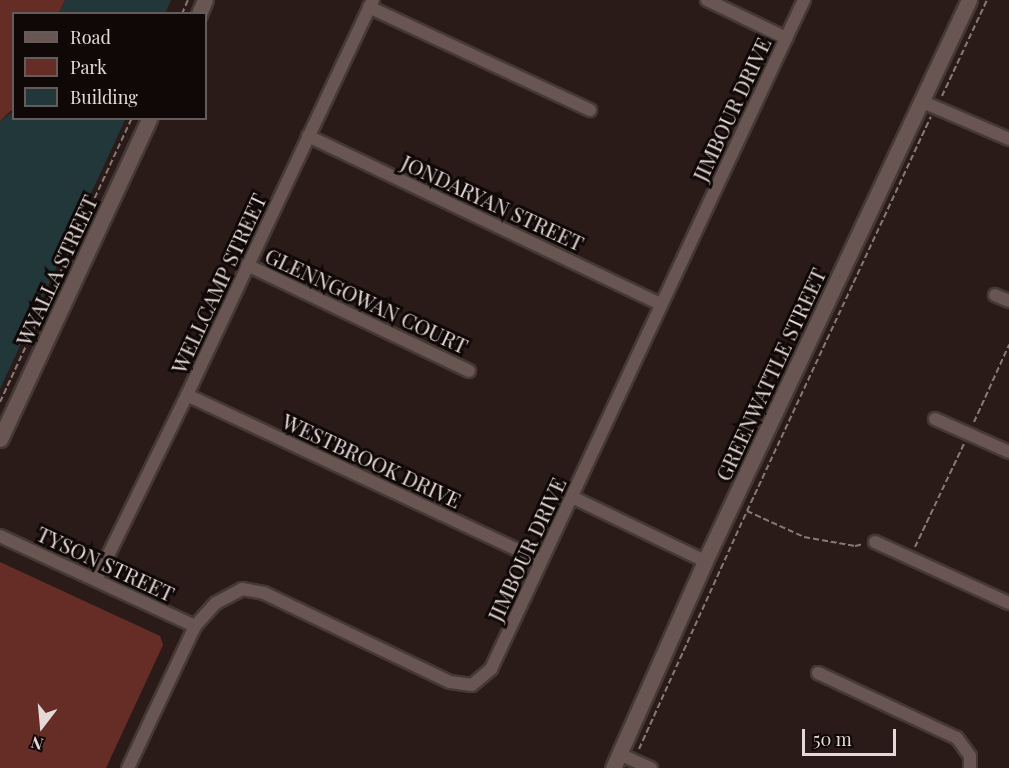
<!DOCTYPE html>
<style>
body{margin:0}
#map{position:relative;width:1009px;height:768px;overflow:hidden;background:#2b1b18;font-family:"Playfair Display",serif}
div>[style]{position:absolute}
.green>*{inset:0;background:#662d26}
.building>*{inset:0;background:#223739}
.path>*{height:2px;margin-top:-1px;transform-origin:0;background:repeating-linear-gradient(90deg,#857875 0 6px,transparent 0 9px)}
.roads{filter:drop-shadow(2px 0 #453936) drop-shadow(-2px 0 #453936) drop-shadow(0 2px #453936) drop-shadow(0 -2px #453936)}
.minor>*{height:12px;margin:-6px;padding:0 6px;transform-origin:6px;border-radius:6px;background:#695652}
.tertiary>*{height:15px;margin:-7.5px;padding:0 7.5px;transform-origin:7.5px;border-radius:7.5px;background:#695652}
span{translate:-50% -50%;white-space:nowrap;text-align:center;line-height:1.15;-webkit-text-stroke:6px #0f0807;paint-order:stroke}
.street-label{font-size:21px;color:#e4d9d6}
.legend{position:absolute;left:12px;top:12px;width:195px;height:108px;box-sizing:border-box;background:#0f0807;border:2px solid #645c5a;margin:0;padding:8px 10px;list-style:none;font-size:18px;color:#e4d9d6}
.legend li{display:flex;align-items:center;gap:12px;height:30px}
.legend b{width:30px;border:2px solid #645c5a}
.north{position:absolute;left:12px;top:696px;width:60px;height:60px;-webkit-text-stroke:4px #0f0807;paint-order:stroke;rotate:196deg;font-size:16px;font-weight:700;line-height:24px;text-align:center;color:#e4d9d6}
.north::after{content:'';display:block;margin:auto;width:21px;height:27px;background:#e4d9d6;clip-path:polygon(50% 0,100% 100%,50% 72%,0 100%)}
.scale{position:absolute;left:802px;top:729px;width:94px;height:27px;box-sizing:border-box;border:3px solid #e4d9d6;border-top:0;padding-left:8px;font-size:18px;line-height:21px;white-space:nowrap;color:#e4d9d6;-webkit-text-stroke:4px #0f0807;paint-order:stroke}
</style>
<div id="map">
<div class="green">
<i style="clip-path:polygon(0 0,65px 0,59px 13px,14px 14px,13px 109px,0 121px)"></i>
<i style="clip-path:polygon(0 562px,160px 636px,163px 645px,106px 768px,0 768px)"></i>
</div>
<div class="building">
<i style="clip-path:polygon(65px 0,171px 0,165px 14px,59px 14px)"></i>
<i style="clip-path:polygon(14px 111px,14px 118px,126px 118px,0 389px,0 121px)"></i>
</div>
<div class="path">
<i style="left:182px;top:14px;width:15px;rotate:-67deg"></i>
<i style="left:942px;top:96px;width:106px;rotate:-64.9deg"></i>
<i style="left:0;top:402px;width:313px;rotate:-65.1deg"></i>
<i style="left:974px;top:422px;width:85px;rotate:-65.6deg"></i>
<i style="left:747px;top:511px;width:63px;rotate:24.5deg"></i>
<i style="left:804px;top:537px;width:52px;rotate:10deg"></i>
<i style="left:855px;top:546px;width:9px;rotate:-13deg"></i>
<i style="left:915px;top:547px;width:114px;rotate:-64.6deg"></i>
<i style="left:639px;top:749px;width:261px;rotate:-65.6deg"></i>
<i style="left:747px;top:511px;width:435px;rotate:-65deg"></i>
</div>
<div class="roads">
<div class="minor">
<i style="left:707px;top:0;width:88px;rotate:25.7deg"></i>
<i style="left:369px;top:7px;width:244px;rotate:25deg"></i>
<i style="left:923px;top:102px;width:94px;rotate:23.3deg"></i>
<i style="left:308px;top:136px;width:391px;rotate:25.5deg"></i>
<i style="left:247px;top:265px;width:246px;rotate:25.5deg"></i>
<i style="left:995px;top:295px;width:15px;rotate:23deg"></i>
<i style="left:187px;top:395px;width:391px;rotate:25.1deg"></i>
<i style="left:935px;top:419px;width:81px;rotate:24deg"></i>
<i style="left:572px;top:497px;width:148px;rotate:25.7deg"></i>
<i style="left:0;top:536px;width:215px;rotate:24.8deg"></i>
<i style="left:875px;top:542px;width:147px;rotate:24.5deg"></i>
<i style="left:96px;top:580px;width:206px;rotate:-63.8deg"></i>
<i style="left:187px;top:395px;width:437px;rotate:-64.8deg"></i>
<i style="left:818px;top:673px;width:153px;rotate:25.1deg"></i>
<i style="left:957px;top:738px;width:22px;rotate:54deg"></i>
<i style="left:970px;top:756px;width:12px;rotate:90deg"></i>
<i style="left:619px;top:754px;width:35px;rotate:24deg"></i>
<i style="left:128px;top:768px;width:157px;rotate:-64.7deg"></i>
<i style="left:195px;top:626px;width:31px;rotate:-48deg"></i>
<i style="left:216px;top:603px;width:30px;rotate:-28deg"></i>
<i style="left:242px;top:589px;width:22px;rotate:10deg"></i>
<i style="left:264px;top:593px;width:206px;rotate:25.6deg"></i>
<i style="left:450px;top:682px;width:22px;rotate:8deg"></i>
<i style="left:472px;top:685px;width:25px;rotate:-40deg"></i>
<i style="left:491px;top:669px;width:739px;rotate:-64.93deg"></i>
</div>
<div class="tertiary">
<i style="left:199px;top:14px;width:15px;rotate:-67deg"></i>
<i style="left:0;top:439px;width:354px;rotate:-65deg"></i>
<i style="left:613px;top:768px;width:227px;rotate:-66deg"></i>
<i style="left:705px;top:561px;width:620px;rotate:-64.8deg"></i>
</div>
</div>
<div class="street-label">
<span style="left:731px;top:109px;rotate:-65deg">JIMBOUR DRIVE</span>
<span style="left:493px;top:202px;rotate:25deg">JONDARYAN STREET</span>
<span style="left:56px;top:270px;rotate:-65deg">WYALLA STREET</span>
<span style="left:218px;top:283px;rotate:-65deg">WELLCAMP STREET</span>
<span style="left:367px;top:300px;rotate:25deg">GLENNGOWAN COURT</span>
<span style="left:770px;top:374px;rotate:-65deg">GREENWATTLE STREET</span>
<span style="left:372px;top:460px;rotate:25deg">WESTBROOK DRIVE</span>
<span style="left:526px;top:549px;rotate:-65deg">JIMBOUR DRIVE</span>
<span style="left:106px;top:563px;rotate:25deg">TYSON STREET</span>
</div>
<ul class="legend">
<li><b style="height:8px;background:#695652"></b>Road</li>
<li><b style="height:16px;background:#662d26"></b>Park</li>
<li><b style="height:16px;background:#223739"></b>Building</li>
</ul>
<div class="north">N</div>
<div class="scale">50 m</div>
</div>
